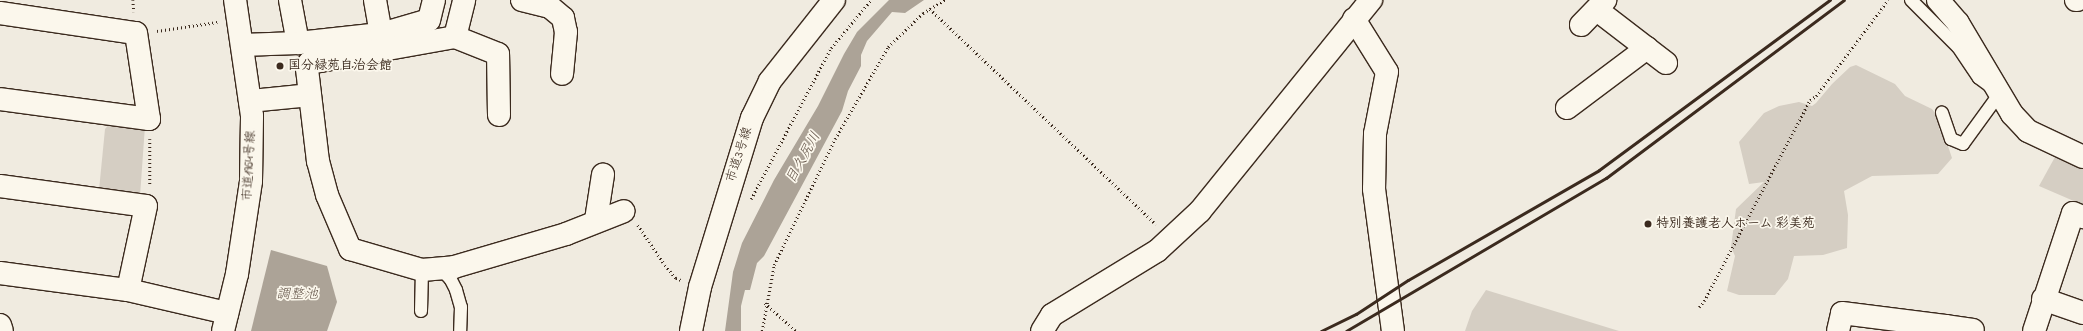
<!DOCTYPE html>
<meta charset="utf-8">
<style>
body{margin:0}
#map{position:relative;width:2083px;height:331px;overflow:hidden;background:#f0ebe0;font-family:"Indie Flower","Klee One",sans-serif}
div>[style]{position:absolute}
.green>*{inset:0;background:#d5cec3}
.water>*{inset:0;background:#aca397}
.path>*{height:2.5px;margin-top:-1.25px;transform-origin:0;background:repeating-linear-gradient(90deg,#3b2a1e 0 1px,transparent 0 4px)}
.roads{filter:drop-shadow(1px 0 #3b2a1e) drop-shadow(-1px 0 #3b2a1e) drop-shadow(0 1px #3b2a1e) drop-shadow(0 -1px #3b2a1e)}
.service>*{height:12px;margin:-6px;padding:0 6px;transform-origin:6px;border-radius:6px;background:#fbf7ec}
.minor>*{height:22px;margin:-11px;padding:0 11px;transform-origin:11px;border-radius:11px;background:#fbf7ec}
.tertiary>*{height:22px;margin:-11px;padding:0 11px;transform-origin:11px;border-radius:11px;background:#fbf7ec}
.rail>*{height:3px;margin:-1.5px;padding:0 1.5px;transform-origin:1.5px;border-radius:1.5px;background:#3b2a1e}
.dots>*{width:11px;height:11px;translate:-50% -50%;box-sizing:border-box;border:2px solid #fbf7ec;border-radius:50%}
span{translate:-50% -50%;white-space:nowrap;text-align:center;line-height:1.15;-webkit-text-stroke:3.5px #fbf7ec;paint-order:stroke}
.poi-label{font-size:13px;color:#3b2a1e;font-weight:700}
.left{translate:0 -50%;text-align:left}
.street-label{font-size:13px;color:#3b2a1e}
.water-label{font-size:14px;color:#635448;font-style:italic}
</style>
<div id="map">
<div class="green">
<i style="clip-path:polygon(1856px 65px,1895px 84px,1905px 96px,1932px 109px,1939px 118px,1939px 129px,1947px 143px,1952px 158px,1938px 174px,1872px 176px,1844px 191px,1848px 215px,1847px 248px,1823px 255px,1794px 256px,1788px 279px,1775px 295px,1739px 295px,1727px 291px,1735px 256px,1731px 247px,1736px 209px,1764px 182px,1749px 184px,1739px 142px,1764px 113px,1779px 106px,1799px 102px,1812px 106px,1816px 103px,1832px 84px,1850px 67px)"></i>
<i style="clip-path:polygon(112px 121px,145px 126px,140px 196px,99px 190px,105px 129px)"></i>
<i style="clip-path:polygon(2055px 157px,2083px 168px,2083px 205px,2039px 186px)"></i>
<i style="clip-path:polygon(1486px 290px,1619px 331px,1465px 331px,1472px 311px)"></i>
</div>
<div class="water">
<i style="clip-path:polygon(889px 0,924px 0,905px 13px,892px 12px,867px 41px,861px 55px,861px 66px,848px 91px,842px 111px,764px 256px,757px 263px,750px 290px,745px 290px,741px 306px,741px 331px,725px 331px,733px 272px,742px 243px,774px 180px,818px 106px,844px 54px,857px 32px)"></i>
<i style="clip-path:polygon(271px 250px,327px 266px,337px 302px,327px 331px,251px 331px)"></i>
</div>
<div class="path">
<i style="left:133px;top:0;width:12px;rotate:85deg"></i>
<i style="left:930px;top:9px;width:312px;rotate:43.6deg"></i>
<i style="left:157px;top:31px;width:61px;rotate:-8.5deg"></i>
<i style="left:150px;top:139px;width:46px;rotate:90deg"></i>
<i style="left:751px;top:199px;width:171px;rotate:-62.1deg"></i>
<i style="left:831px;top:48px;width:62px;rotate:-50.2deg"></i>
<i style="left:638px;top:225px;width:48px;rotate:56deg"></i>
<i style="left:665px;top:265px;width:17px;rotate:50deg"></i>
<i style="left:676px;top:278px;width:5px;rotate:22deg"></i>
<i style="left:765px;top:303px;width:42px;rotate:42.1deg"></i>
<i style="left:1699px;top:307px;width:8px;rotate:-50deg"></i>
<i style="left:1704px;top:301px;width:227px;rotate:-62.2deg"></i>
<i style="left:1810px;top:100px;width:7px;rotate:-34deg"></i>
<i style="left:1816px;top:96px;width:120px;rotate:-53.1deg"></i>
<i style="left:762px;top:331px;width:67px;rotate:-79.7deg"></i>
<i style="left:774px;top:265px;width:140px;rotate:-64.2deg"></i>
<i style="left:835px;top:139px;width:106px;rotate:-60.1deg"></i>
<i style="left:888px;top:47px;width:49px;rotate:-44.2deg"></i>
<i style="left:923px;top:13px;width:26px;rotate:-31deg"></i>
</div>
<div class="roads">
<div class="service">
<i style="left:1911px;top:0;width:66px;rotate:45deg"></i>
<i style="left:1958px;top:47px;width:37px;rotate:56deg"></i>
<i style="left:1979px;top:78px;width:26px;rotate:36deg"></i>
<i style="left:2000px;top:93px;width:63px;rotate:126deg"></i>
<i style="left:1963px;top:144px;width:13px;rotate:-157deg"></i>
<i style="left:1951px;top:139px;width:28px;rotate:-109deg"></i>
<i style="left:440px;top:268px;width:16px;rotate:47deg"></i>
<i style="left:451px;top:280px;width:11px;rotate:63deg"></i>
<i style="left:456px;top:290px;width:18px;rotate:74deg"></i>
<i style="left:461px;top:307px;width:24px;rotate:92deg"></i>
<i style="left:421px;top:311px;width:41px;rotate:-88.6deg"></i>
</div>
<div class="minor">
<i style="left:290px;top:0;width:44px;rotate:79.5deg"></i>
<i style="left:375px;top:0;width:35px;rotate:80deg"></i>
<i style="left:522px;top:0;width:29px;rotate:14deg"></i>
<i style="left:550px;top:7px;width:17px;rotate:40deg"></i>
<i style="left:563px;top:18px;width:14px;rotate:78deg"></i>
<i style="left:566px;top:32px;width:42px;rotate:95.4deg"></i>
<i style="left:1938px;top:0;width:30px;rotate:49deg"></i>
<i style="left:1958px;top:23px;width:106px;rotate:59.3deg"></i>
<i style="left:2012px;top:114px;width:23px;rotate:47deg"></i>
<i style="left:2028px;top:131px;width:61px;rotate:25.3deg"></i>
<i style="left:2076px;top:0;width:1px"></i>
<i style="left:1597px;top:10px;width:87px;rotate:37.5deg"></i>
<i style="left:0;top:13px;width:137px;rotate:8.4deg"></i>
<i style="left:136px;top:33px;width:87px;rotate:81.4deg"></i>
<i style="left:149px;top:119px;width:150px;rotate:-172.4deg"></i>
<i style="left:1354px;top:19px;width:62px;rotate:58.1deg"></i>
<i style="left:1387px;top:72px;width:63px;rotate:101deg"></i>
<i style="left:1375px;top:134px;width:55px;rotate:91deg"></i>
<i style="left:1374px;top:189px;width:143px;rotate:82.4deg"></i>
<i style="left:1581px;top:25px;width:35px;rotate:-46deg"></i>
<i style="left:455px;top:37px;width:38px;rotate:-76deg"></i>
<i style="left:242px;top:45px;width:56px;rotate:-2deg"></i>
<i style="left:298px;top:43px;width:83px;rotate:-6.2deg"></i>
<i style="left:381px;top:34px;width:50px;rotate:-16.3deg"></i>
<i style="left:429px;top:20px;width:21px;rotate:-76deg"></i>
<i style="left:250px;top:101px;width:60px;rotate:-5.7deg"></i>
<i style="left:1567px;top:108px;width:100px;rotate:-36.9deg"></i>
<i style="left:499px;top:115px;width:61px;rotate:-90.9deg"></i>
<i style="left:498px;top:54px;width:46px;rotate:-158.4deg"></i>
<i style="left:455px;top:37px;width:148px;rotate:169.9deg"></i>
<i style="left:309px;top:63px;width:6px;rotate:108deg"></i>
<i style="left:307px;top:69px;width:93px;rotate:83.2deg"></i>
<i style="left:318px;top:161px;width:35px;rotate:75deg"></i>
<i style="left:327px;top:195px;width:59px;rotate:66.9deg"></i>
<i style="left:350px;top:249px;width:75px;rotate:16.3deg"></i>
<i style="left:422px;top:270px;width:32px;rotate:-5deg"></i>
<i style="left:454px;top:267px;width:117px;rotate:-16.4deg"></i>
<i style="left:566px;top:234px;width:62px;rotate:-21.6deg"></i>
<i style="left:0;top:186px;width:147px;rotate:7.8deg"></i>
<i style="left:146px;top:206px;width:86px;rotate:102.1deg"></i>
<i style="left:596px;top:220px;width:46px;rotate:-81.2deg"></i>
<i style="left:0;top:273px;width:129px;rotate:7.6deg"></i>
<i style="left:128px;top:290px;width:102px;rotate:13.1deg"></i>
<i style="left:2043px;top:299px;width:42px;rotate:19.3deg"></i>
<i style="left:0;top:325px;width:6px;rotate:72deg"></i>
<i style="left:1945px;top:326px;width:28px;rotate:8deg"></i>
<i style="left:1042px;top:331px;width:19px;rotate:-58deg"></i>
<i style="left:1052px;top:315px;width:123px;rotate:-31.4deg"></i>
<i style="left:1157px;top:251px;width:59px;rotate:-42.9deg"></i>
<i style="left:1200px;top:211px;width:272px;rotate:-51deg"></i>
<i style="left:1838px;top:331px;width:18px;rotate:-77deg"></i>
<i style="left:1842px;top:313px;width:104px;rotate:7.2deg"></i>
<i style="left:1945px;top:326px;width:5px;rotate:90deg"></i>
<i style="left:2034px;top:331px;width:124px;rotate:-71.7deg"></i>
<i style="left:2073px;top:213px;width:11px;rotate:22deg"></i>
</div>
<div class="tertiary">
<i style="left:223px;top:331px;width:59px;rotate:-76.2deg"></i>
<i style="left:237px;top:274px;width:94px;rotate:-81.4deg"></i>
<i style="left:251px;top:181px;width:65px;rotate:-89.1deg"></i>
<i style="left:252px;top:116px;width:117px;rotate:-98.3deg"></i>
<i style="left:691px;top:331px;width:45px;rotate:-78.4deg"></i>
<i style="left:700px;top:287px;width:177px;rotate:-72.9deg"></i>
<i style="left:752px;top:118px;width:41px;rotate:-64.1deg"></i>
<i style="left:770px;top:81px;width:103px;rotate:-51.7deg"></i>
</div>
</div>
<div class="rail">
<i style="left:1321px;top:331px;width:39px;rotate:-26deg"></i>
<i style="left:1356px;top:314px;width:62px;rotate:-33.2deg"></i>
<i style="left:1408px;top:280px;width:220px;rotate:-29.9deg"></i>
<i style="left:1599px;top:170px;width:287px;rotate:-36.4deg"></i>
<i style="left:1346px;top:331px;width:302px;rotate:-30.5deg"></i>
<i style="left:1606px;top:178px;width:297px;rotate:-36.8deg"></i>
</div>
<div class="dots">
<i style="left:280px;top:66px;background:#3b2a1e"></i>
<i style="left:1648px;top:224px;background:#3b2a1e"></i>
</div>
<div class="poi-label">
<span class="left" style="left:288px;top:66px">国分緑苑自治会館</span>
<span class="left" style="left:1656px;top:224px">特別養護老人ホーム 彩美苑</span>
</div>
<div class="street-label">
<span style="left:740px;top:155px;rotate:-72deg">市道3号線</span>
<span style="left:250px;top:166px;rotate:-87deg">市道1964号線</span>
</div>
<div class="water-label">
<span style="left:804px;top:158px;rotate:-61deg">目久尻川</span>
<span style="left:297px;top:295px">調整池</span>
</div>
</div>
